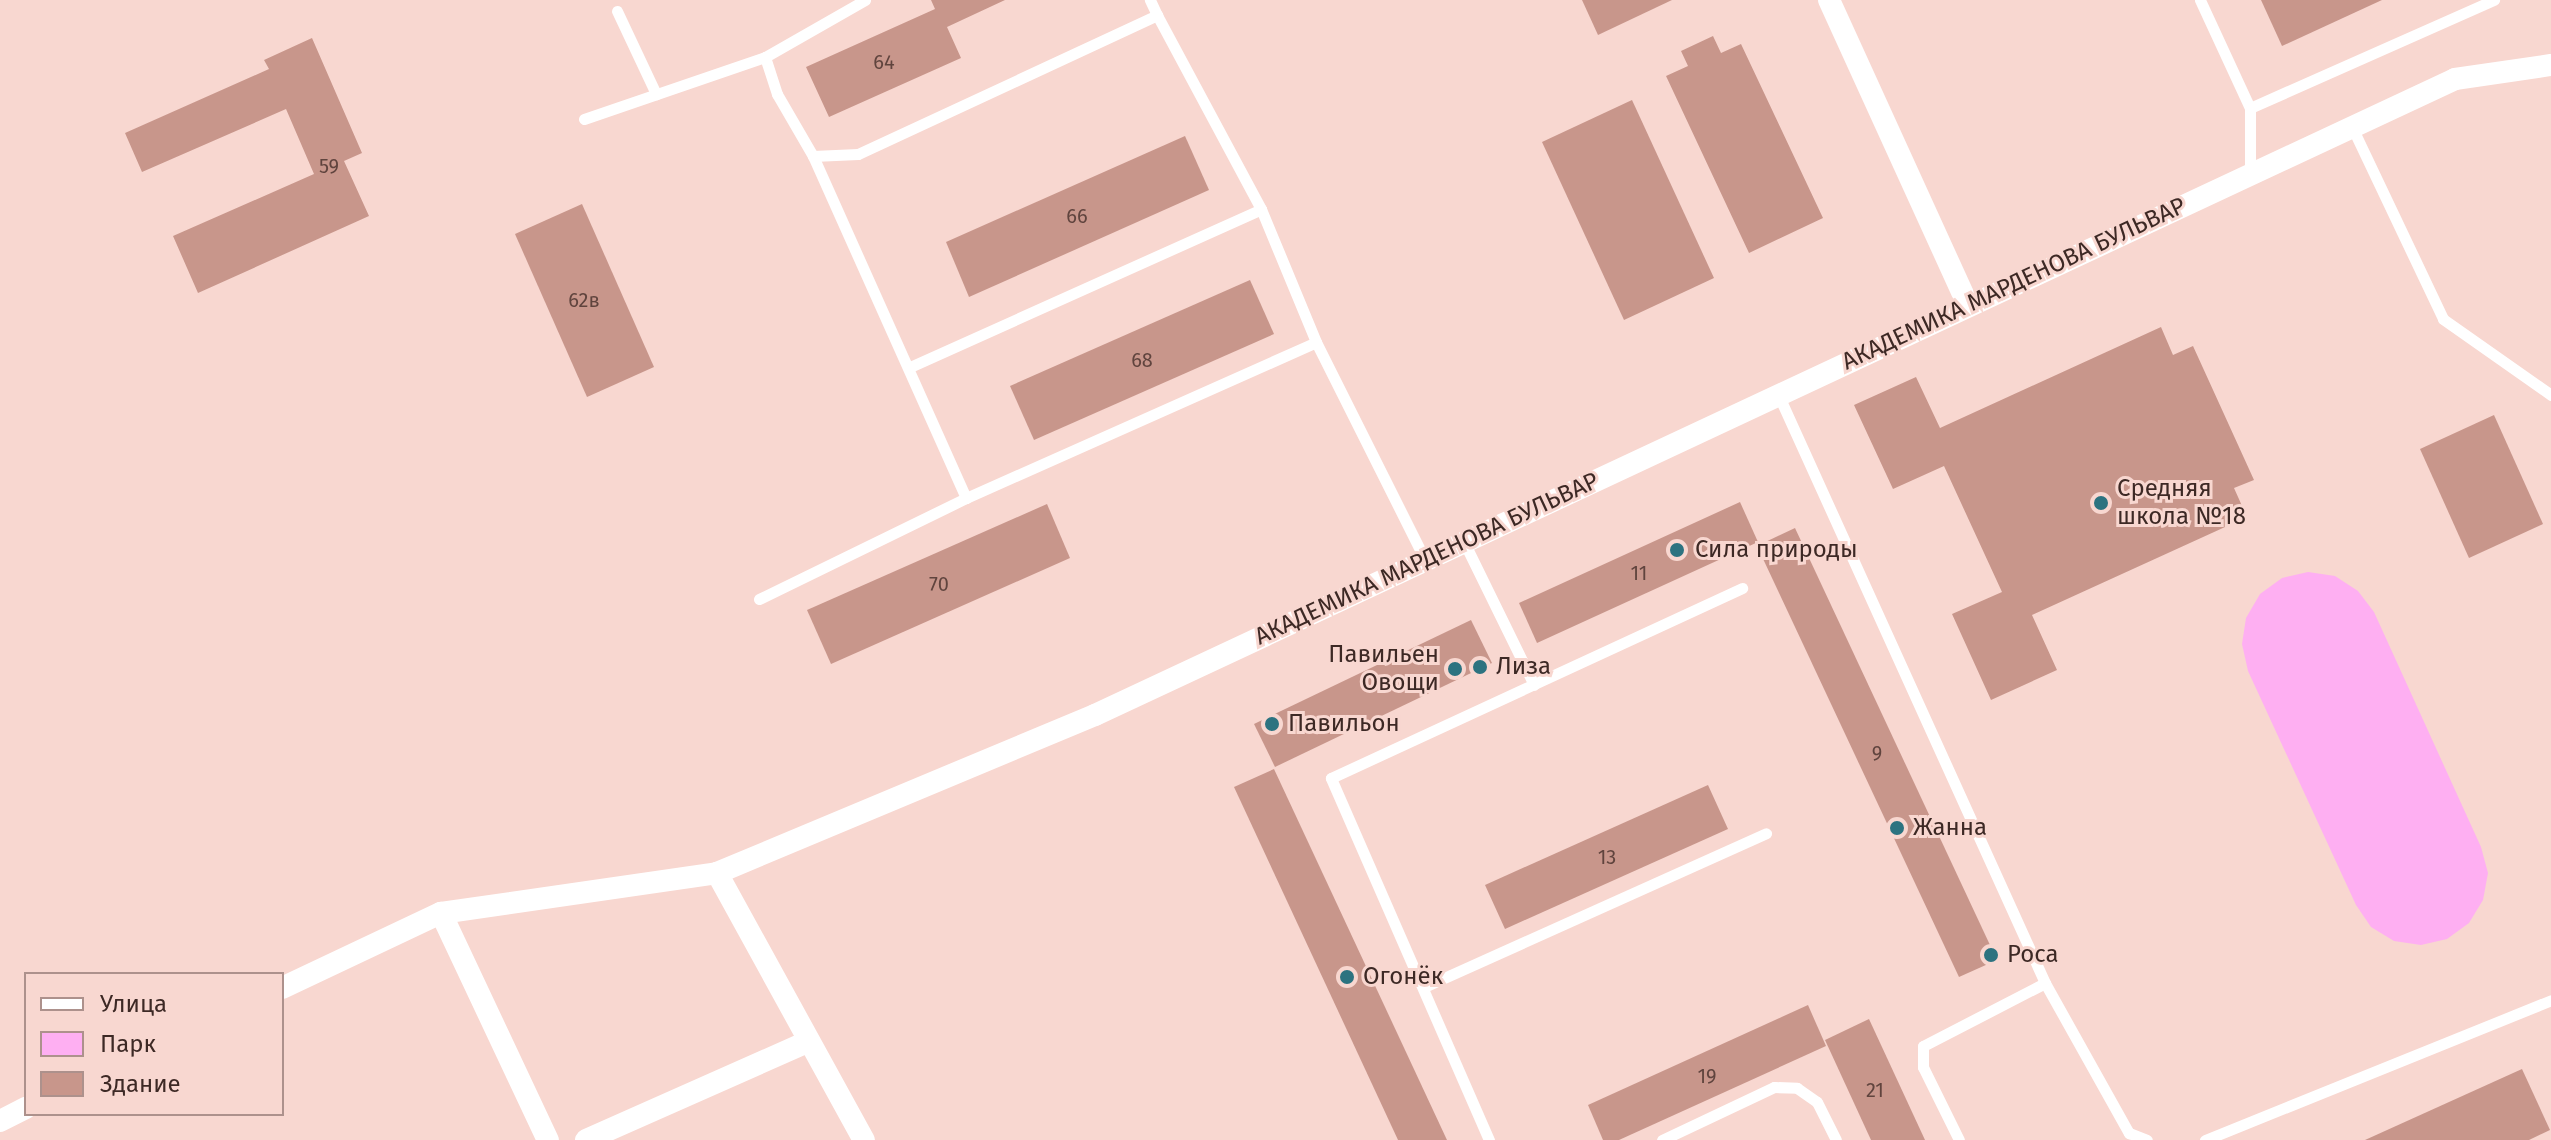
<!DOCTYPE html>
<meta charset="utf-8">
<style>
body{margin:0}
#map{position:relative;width:2551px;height:1140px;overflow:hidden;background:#f8d7d0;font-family:"Fira Sans",sans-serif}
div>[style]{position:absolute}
.green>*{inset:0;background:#feaff2}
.building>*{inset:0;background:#c8968b}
.lane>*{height:11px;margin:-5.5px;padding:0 5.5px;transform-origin:5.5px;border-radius:5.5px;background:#fff}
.street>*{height:22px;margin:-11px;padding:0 11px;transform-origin:11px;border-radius:11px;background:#fff}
.dots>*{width:22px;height:22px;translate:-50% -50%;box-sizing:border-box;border:4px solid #f8d7d0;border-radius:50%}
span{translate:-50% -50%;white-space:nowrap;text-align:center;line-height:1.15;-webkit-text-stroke:6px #f8d7d0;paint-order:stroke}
.number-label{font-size:20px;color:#60443e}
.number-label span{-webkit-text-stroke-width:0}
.street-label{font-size:24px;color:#3d2925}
.poi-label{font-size:24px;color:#3d2925}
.left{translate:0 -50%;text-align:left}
.right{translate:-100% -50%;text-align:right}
.legend{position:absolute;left:24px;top:972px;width:260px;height:144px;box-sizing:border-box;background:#f8d7d0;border:2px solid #ad918c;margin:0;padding:10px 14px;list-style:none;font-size:24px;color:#3d2925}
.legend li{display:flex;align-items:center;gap:16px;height:40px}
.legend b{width:40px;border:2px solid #ad918c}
</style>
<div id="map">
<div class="green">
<i style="clip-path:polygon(2308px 572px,2335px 576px,2358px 591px,2374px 612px,2481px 847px,2488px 873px,2483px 900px,2469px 923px,2447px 939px,2421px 945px,2394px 941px,2371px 927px,2356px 905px,2248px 671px,2242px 644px,2246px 618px,2260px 594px,2282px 578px)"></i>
</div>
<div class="building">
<i style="clip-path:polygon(931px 0,1005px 0,947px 27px,961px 58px,829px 117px,806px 67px,935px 9px)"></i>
<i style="clip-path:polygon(1582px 0,1672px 0,1598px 35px)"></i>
<i style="clip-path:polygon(2261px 0,2382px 0,2282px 46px)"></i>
<i style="clip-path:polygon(1713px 36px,1721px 53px,1741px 44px,1823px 218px,1749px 253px,1666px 76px,1688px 66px,1681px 51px)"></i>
<i style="clip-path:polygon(312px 38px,362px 153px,344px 161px,369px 216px,198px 293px,173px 236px,314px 174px,286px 109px,142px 172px,125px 133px,269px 69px,264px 60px)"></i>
<i style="clip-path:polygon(1632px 100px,1714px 278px,1624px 320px,1542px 142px)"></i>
<i style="clip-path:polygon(1185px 136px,1209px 190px,969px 297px,946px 242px)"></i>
<i style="clip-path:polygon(582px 204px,654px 367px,587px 397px,515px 234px)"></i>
<i style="clip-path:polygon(1250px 280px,1274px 334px,1034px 440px,1010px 386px)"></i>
<i style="clip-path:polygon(2161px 327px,2173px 355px,2193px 346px,2254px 480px,2234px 488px,2247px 517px,2032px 615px,2057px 670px,1991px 700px,1952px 614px,2002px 592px,1944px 466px,1893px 489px,1854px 405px,1916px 377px,1940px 428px)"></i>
<i style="clip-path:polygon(2494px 415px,2543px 524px,2469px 558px,2420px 449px)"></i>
<i style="clip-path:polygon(1740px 502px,1758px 542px,1537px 643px,1519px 603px)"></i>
<i style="clip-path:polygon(1047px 504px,1070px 558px,831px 664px,807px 610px)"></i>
<i style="clip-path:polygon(1795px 528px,1997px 960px,1959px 977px,1757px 546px)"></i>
<i style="clip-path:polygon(1471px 620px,1492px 663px,1275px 767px,1254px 724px)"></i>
<i style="clip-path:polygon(1274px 769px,1447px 1140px,1398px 1140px,1234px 787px)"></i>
<i style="clip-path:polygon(1708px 785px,1728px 829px,1505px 929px,1485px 885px)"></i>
<i style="clip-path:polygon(1808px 1005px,1826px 1046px,1619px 1140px,1603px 1140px,1588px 1105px)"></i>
<i style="clip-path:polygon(1869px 1019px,1925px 1140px,1871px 1140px,1825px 1040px)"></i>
<i style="clip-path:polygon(2522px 1069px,2550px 1130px,2529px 1140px,2365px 1140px)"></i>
</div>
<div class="lane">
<i style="left:865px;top:0;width:115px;rotate:150.3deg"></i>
<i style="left:765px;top:57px;width:39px;rotate:72deg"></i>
<i style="left:777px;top:94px;width:72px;rotate:59.9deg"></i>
<i style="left:813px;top:156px;width:45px;rotate:-2.5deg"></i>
<i style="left:858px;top:154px;width:330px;rotate:-24.9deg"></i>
<i style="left:1157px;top:15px;width:17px;rotate:-115deg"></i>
<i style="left:2200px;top:0;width:119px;rotate:65.2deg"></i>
<i style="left:2250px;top:108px;width:66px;rotate:90deg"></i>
<i style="left:617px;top:11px;width:92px;rotate:64.8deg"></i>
<i style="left:1157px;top:15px;width:220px;rotate:61.8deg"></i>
<i style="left:1261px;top:209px;width:144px;rotate:67.5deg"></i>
<i style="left:1316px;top:342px;width:244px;rotate:63.4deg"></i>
<i style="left:2250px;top:108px;width:267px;rotate:-23.9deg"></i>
<i style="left:584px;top:119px;width:191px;rotate:-18.9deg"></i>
<i style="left:2352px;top:127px;width:212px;rotate:64.6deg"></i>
<i style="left:2443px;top:319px;width:132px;rotate:35.1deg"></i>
<i style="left:813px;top:156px;width:375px;rotate:65.9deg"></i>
<i style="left:966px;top:498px;width:383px;rotate:-24deg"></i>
<i style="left:910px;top:367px;width:385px;rotate:-24.2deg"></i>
<i style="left:1778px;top:394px;width:647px;rotate:65.61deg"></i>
<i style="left:2045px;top:983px;width:137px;rotate:152.7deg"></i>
<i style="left:1923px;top:1046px;width:21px;rotate:90deg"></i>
<i style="left:1923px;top:1067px;width:81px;rotate:63.7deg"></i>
<i style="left:1464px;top:542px;width:159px;rotate:63.9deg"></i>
<i style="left:759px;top:599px;width:230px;rotate:-26deg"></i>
<i style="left:2045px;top:983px;width:172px;rotate:60.8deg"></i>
<i style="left:2129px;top:1133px;width:19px;rotate:21deg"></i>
<i style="left:1424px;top:987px;width:375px;rotate:-24.2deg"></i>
<i style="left:1489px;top:1140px;width:395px;rotate:-113.6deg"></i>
<i style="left:1331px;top:778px;width:453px;rotate:-24.8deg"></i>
<i style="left:1662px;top:1140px;width:124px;rotate:-25.3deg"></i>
<i style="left:1774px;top:1087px;width:23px;rotate:2deg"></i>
<i style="left:1797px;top:1088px;width:24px;rotate:35deg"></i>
<i style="left:1817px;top:1102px;width:42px;rotate:63.4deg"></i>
<i style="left:2205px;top:1140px;width:373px;rotate:-22deg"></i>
</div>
<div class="street">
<i style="left:1829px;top:0;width:335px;rotate:65.5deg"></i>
<i style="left:717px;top:873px;width:305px;rotate:61.2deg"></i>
<i style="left:441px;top:913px;width:251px;rotate:64.8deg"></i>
<i style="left:282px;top:988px;width:176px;rotate:-25.3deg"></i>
<i style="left:441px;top:913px;width:279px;rotate:-8.2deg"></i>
<i style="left:717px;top:873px;width:410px;rotate:-22.7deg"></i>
<i style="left:1095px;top:715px;width:1501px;rotate:-25.06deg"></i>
<i style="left:2455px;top:79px;width:97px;rotate:-8.3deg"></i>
<i style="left:0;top:1121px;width:29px;rotate:-27deg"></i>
<i style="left:586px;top:1140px;width:244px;rotate:-23.9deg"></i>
</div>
<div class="dots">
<i style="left:2101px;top:503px;background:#2d7380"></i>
<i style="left:1677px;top:550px;background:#2d7380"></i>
<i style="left:1480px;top:667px;background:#2d7380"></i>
<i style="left:1455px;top:669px;background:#2d7380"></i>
<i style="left:1272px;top:724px;background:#2d7380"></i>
<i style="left:1897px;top:828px;background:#2d7380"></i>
<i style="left:1991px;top:955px;background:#2d7380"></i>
<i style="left:1347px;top:977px;background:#2d7380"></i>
</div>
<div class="number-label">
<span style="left:884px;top:62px">64</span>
<span style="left:329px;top:166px">59</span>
<span style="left:1077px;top:216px">66</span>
<span style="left:584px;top:300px">62в</span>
<span style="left:1142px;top:360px">68</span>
<span style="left:1639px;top:573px">11</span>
<span style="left:939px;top:584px">70</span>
<span style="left:1877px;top:753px">9</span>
<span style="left:1607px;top:857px">13</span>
<span style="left:1707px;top:1076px">19</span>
<span style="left:1875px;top:1090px">21</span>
</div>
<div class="street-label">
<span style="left:2014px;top:284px;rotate:-25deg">АКАДЕМИКА МАРДЕНОВА БУЛЬВАР</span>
<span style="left:1427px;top:559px;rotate:-25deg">АКАДЕМИКА МАРДЕНОВА БУЛЬВАР</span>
</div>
<div class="poi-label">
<span class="left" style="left:2117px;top:503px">Средняя<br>школа №18</span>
<span class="left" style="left:1695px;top:550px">Сила природы</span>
<span class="right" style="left:1439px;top:669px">Павильен<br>Овощи</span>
<span class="left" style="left:1496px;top:667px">Лиза</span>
<span class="left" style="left:1288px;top:724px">Павильон</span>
<span class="left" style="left:1913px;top:828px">Жанна</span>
<span class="left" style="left:2007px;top:955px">Роса</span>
<span class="left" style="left:1363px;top:977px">Огонёк</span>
</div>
<ul class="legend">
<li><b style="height:10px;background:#fff"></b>Улица</li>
<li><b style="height:22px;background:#feaff2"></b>Парк</li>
<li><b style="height:22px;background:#c8968b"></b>Здание</li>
</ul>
</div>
